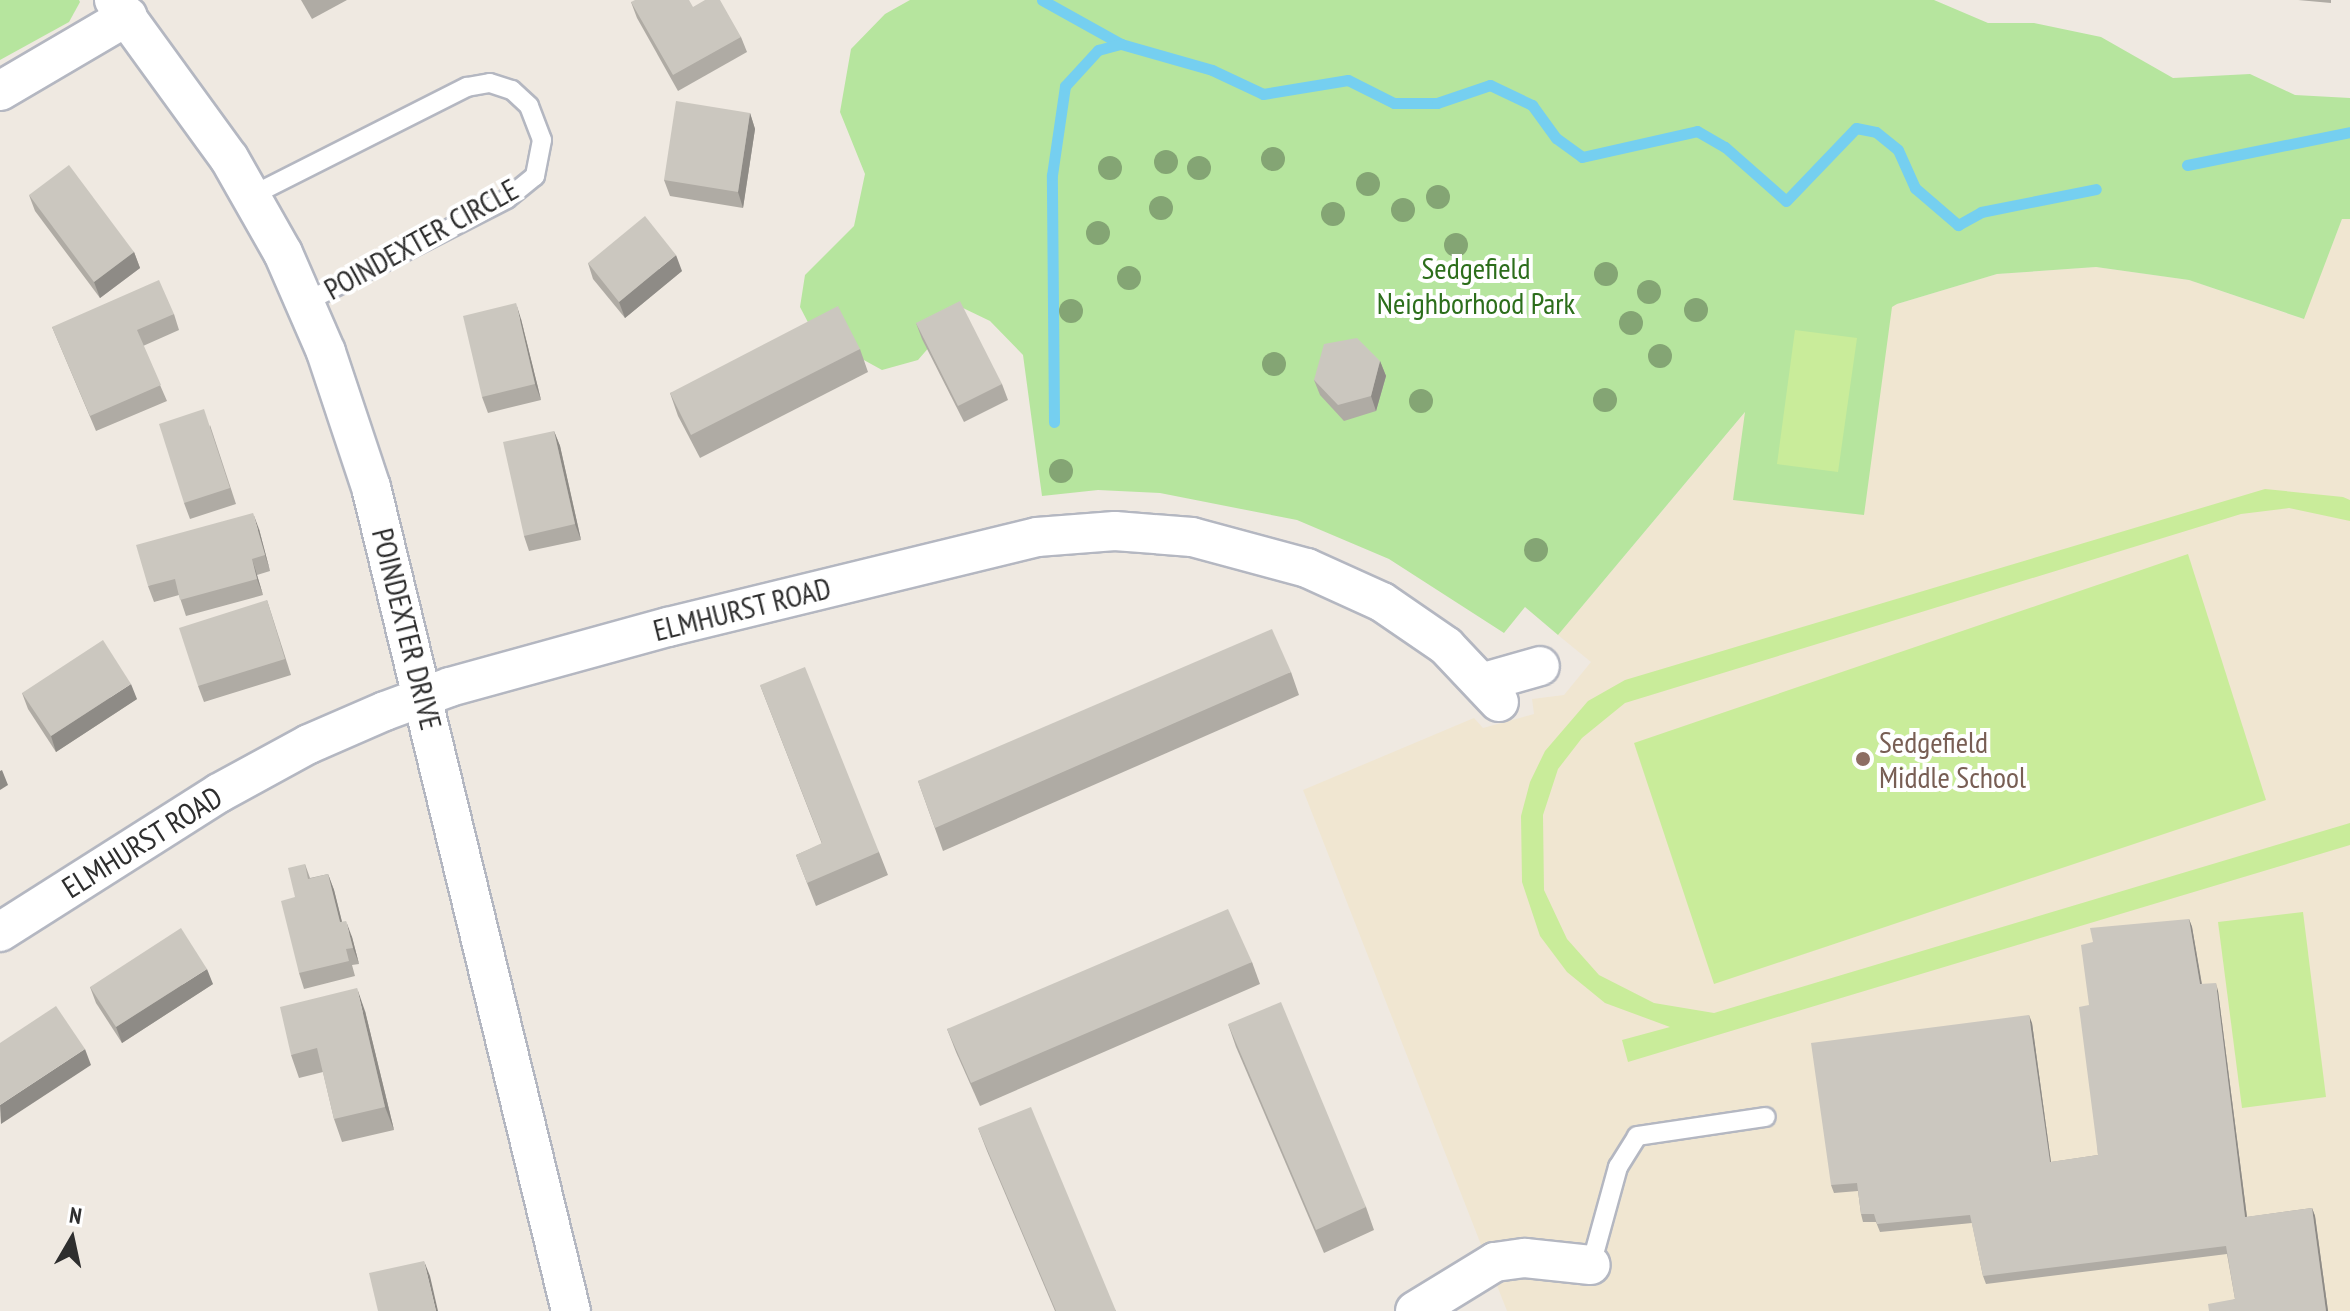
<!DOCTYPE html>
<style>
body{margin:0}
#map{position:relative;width:2350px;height:1311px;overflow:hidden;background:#efe9e1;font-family:"PT Sans Narrow",sans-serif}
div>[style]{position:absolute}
.education>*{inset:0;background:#f0e6d1}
.green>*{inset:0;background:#b6e59e}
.pitch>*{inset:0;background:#c9ec9a}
.stream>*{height:11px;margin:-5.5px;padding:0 5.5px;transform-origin:5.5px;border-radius:5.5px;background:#75cff0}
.roads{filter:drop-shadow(2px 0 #b4b7c1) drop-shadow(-2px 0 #b4b7c1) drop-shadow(0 2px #b4b7c1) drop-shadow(0 -2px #b4b7c1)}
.service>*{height:18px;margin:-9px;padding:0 9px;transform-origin:9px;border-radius:9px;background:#fff}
.minor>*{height:38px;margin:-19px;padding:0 19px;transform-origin:19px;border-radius:19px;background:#fff}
.trees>*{width:24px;height:24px;margin:-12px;border-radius:50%;background:#84a574}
.wall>*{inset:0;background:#afaba4}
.shaded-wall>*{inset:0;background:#8e8b86}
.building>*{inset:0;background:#cbc7bf}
.dots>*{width:22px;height:22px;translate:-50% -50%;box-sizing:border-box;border:4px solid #fff;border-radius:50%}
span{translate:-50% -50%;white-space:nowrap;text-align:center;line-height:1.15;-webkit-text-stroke:8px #fff;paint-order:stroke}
.street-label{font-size:30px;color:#2e2e2e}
.park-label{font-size:30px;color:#2c6e1b}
.education-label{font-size:30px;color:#785e54}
.left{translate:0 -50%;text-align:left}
.north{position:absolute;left:32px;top:1199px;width:80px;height:80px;-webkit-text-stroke:6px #fff;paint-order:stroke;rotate:9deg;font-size:22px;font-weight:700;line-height:32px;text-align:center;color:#2e2e2e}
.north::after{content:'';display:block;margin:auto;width:28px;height:36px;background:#2e2e2e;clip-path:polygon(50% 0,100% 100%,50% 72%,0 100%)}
</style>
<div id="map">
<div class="education">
<i style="clip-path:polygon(2350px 199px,2350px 1311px,1507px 1311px,1303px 790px,1462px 723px,1474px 718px,1483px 728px,1534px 714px,1532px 699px,1564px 695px,1591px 662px,1558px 635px,1757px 398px,1823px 344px,1897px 304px,1997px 274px,2096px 267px,2189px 280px,2303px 319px)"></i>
</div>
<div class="green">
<i style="clip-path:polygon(0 0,79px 0,80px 2px,69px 22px,0 60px)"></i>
<i style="clip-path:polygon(910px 0,1934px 0,1988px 23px,2034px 23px,2101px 37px,2173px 78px,2250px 74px,2295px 95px,2350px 98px,2350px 219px,2342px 219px,2304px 319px,2189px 280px,2096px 267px,1997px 274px,1897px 304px,1892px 307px,1864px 515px,1733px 500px,1745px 412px,1558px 635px,1525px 607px,1504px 633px,1389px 559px,1297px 520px,1160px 493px,1098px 490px,1042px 496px,1023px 355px,990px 321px,963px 308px,918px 360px,882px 370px,813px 332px,800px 307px,805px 275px,854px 226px,865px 174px,840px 112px,851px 49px,885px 14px)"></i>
</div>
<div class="pitch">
<i style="clip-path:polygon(1795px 330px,1857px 338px,1838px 472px,1777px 464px)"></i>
<i style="clip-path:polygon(2265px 489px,2343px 497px,2350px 500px,2350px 521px,2289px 508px,2241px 514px,1625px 703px,1582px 738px,1558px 769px,1543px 815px,1544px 890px,1567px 939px,1599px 975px,1654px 1003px,1714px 1013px,2350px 823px,2350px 845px,1628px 1062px,1622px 1040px,1670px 1027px,1605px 1003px,1567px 972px,1540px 936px,1522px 882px,1521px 816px,1530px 782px,1545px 751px,1588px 701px,1625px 680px)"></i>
<i style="clip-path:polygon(2188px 554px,2266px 800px,1714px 984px,1634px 743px)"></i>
<i style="clip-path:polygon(2303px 912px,2326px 1097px,2242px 1108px,2218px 922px)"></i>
</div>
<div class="stream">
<i style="left:1042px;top:0;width:90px;rotate:29.1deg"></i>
<i style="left:1121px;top:44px;width:95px;rotate:15.9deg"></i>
<i style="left:1212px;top:70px;width:56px;rotate:25.2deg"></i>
<i style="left:1263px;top:94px;width:86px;rotate:-9.4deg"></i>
<i style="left:1348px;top:80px;width:51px;rotate:26.6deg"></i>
<i style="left:1394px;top:103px;width:43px"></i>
<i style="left:1437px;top:103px;width:56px;rotate:-18.8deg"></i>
<i style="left:1490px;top:85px;width:47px;rotate:25.5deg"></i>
<i style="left:1532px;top:105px;width:41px;rotate:54deg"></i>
<i style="left:1556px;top:138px;width:32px;rotate:36deg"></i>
<i style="left:1582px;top:157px;width:118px;rotate:-12.7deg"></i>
<i style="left:1697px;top:131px;width:32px;rotate:30deg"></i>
<i style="left:1725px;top:147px;width:81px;rotate:41.5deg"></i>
<i style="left:1786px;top:201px;width:101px;rotate:-46.2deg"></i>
<i style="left:1856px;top:128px;width:20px;rotate:11deg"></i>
<i style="left:1876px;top:132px;width:28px;rotate:39deg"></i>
<i style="left:1898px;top:150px;width:42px;rotate:65.9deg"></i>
<i style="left:1915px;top:188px;width:57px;rotate:40.7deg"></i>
<i style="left:1958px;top:225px;width:26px;rotate:-29deg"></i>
<i style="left:1981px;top:212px;width:117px;rotate:-11.3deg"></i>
<i style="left:2187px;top:165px;width:166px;rotate:-11.4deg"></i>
<i style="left:1054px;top:422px;width:247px;rotate:-90.5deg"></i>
<i style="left:1052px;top:175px;width:90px;rotate:-81.7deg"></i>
<i style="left:1065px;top:86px;width:49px;rotate:-47.5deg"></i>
<i style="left:1098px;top:50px;width:24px;rotate:-15deg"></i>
</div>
<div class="roads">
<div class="service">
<i style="left:251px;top:196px;width:242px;rotate:-26.8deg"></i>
<i style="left:467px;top:87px;width:23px;rotate:-10deg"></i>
<i style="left:490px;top:83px;width:23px;rotate:18deg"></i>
<i style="left:512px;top:90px;width:23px;rotate:43deg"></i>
<i style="left:529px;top:106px;width:36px;rotate:69deg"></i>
<i style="left:542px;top:140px;width:37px;rotate:101deg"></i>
<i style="left:535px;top:176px;width:36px;rotate:141deg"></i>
<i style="left:507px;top:199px;width:226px;rotate:152.9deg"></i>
<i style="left:1591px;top:1265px;width:102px;rotate:-74.6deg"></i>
<i style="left:1618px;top:1167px;width:36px;rotate:-58deg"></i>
<i style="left:1637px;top:1136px;width:130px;rotate:-8.4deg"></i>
</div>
<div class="minor">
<i style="left:114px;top:0;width:195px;rotate:54deg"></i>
<i style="left:229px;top:158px;width:109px;rotate:60.4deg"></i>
<i style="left:283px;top:253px;width:108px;rotate:66.5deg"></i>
<i style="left:326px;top:352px;width:142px;rotate:71.6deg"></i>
<i style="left:371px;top:487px;width:848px;rotate:76.36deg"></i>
<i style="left:0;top:91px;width:148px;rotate:-30.4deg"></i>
<i style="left:1484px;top:682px;width:58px;rotate:-15.9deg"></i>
<i style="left:0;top:932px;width:259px;rotate:-32.4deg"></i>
<i style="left:219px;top:793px;width:102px;rotate:-28.6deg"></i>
<i style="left:309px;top:744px;width:83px;rotate:-23.5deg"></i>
<i style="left:385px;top:711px;width:69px;rotate:-20.3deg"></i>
<i style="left:450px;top:687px;width:226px;rotate:-15.4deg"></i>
<i style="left:668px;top:627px;width:380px;rotate:-13.7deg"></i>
<i style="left:1037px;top:537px;width:78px;rotate:-4.4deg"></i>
<i style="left:1115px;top:531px;width:77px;rotate:4.5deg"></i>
<i style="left:1192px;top:537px;width:119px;rotate:15.1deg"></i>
<i style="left:1307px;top:568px;width:82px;rotate:24.4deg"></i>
<i style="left:1382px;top:602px;width:78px;rotate:34.5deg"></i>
<i style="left:1446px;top:646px;width:77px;rotate:46.6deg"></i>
<i style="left:1415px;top:1311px;width:94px;rotate:-31.5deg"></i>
<i style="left:1495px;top:1262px;width:30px;rotate:-8deg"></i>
<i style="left:1525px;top:1258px;width:66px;rotate:6.1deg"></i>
</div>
</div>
<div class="trees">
<i style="left:1273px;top:159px"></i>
<i style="left:1166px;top:162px"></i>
<i style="left:1110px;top:168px"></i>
<i style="left:1199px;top:168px"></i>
<i style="left:1368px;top:184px"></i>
<i style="left:1438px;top:197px"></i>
<i style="left:1161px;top:208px"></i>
<i style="left:1403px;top:210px"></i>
<i style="left:1333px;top:214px"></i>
<i style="left:1098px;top:233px"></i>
<i style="left:1456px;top:245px"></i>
<i style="left:1606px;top:274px"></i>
<i style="left:1129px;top:278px"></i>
<i style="left:1649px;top:292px"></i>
<i style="left:1696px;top:310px"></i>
<i style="left:1071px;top:311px"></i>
<i style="left:1631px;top:323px"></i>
<i style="left:1660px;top:356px"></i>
<i style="left:1274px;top:364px"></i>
<i style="left:1605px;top:400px"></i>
<i style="left:1421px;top:401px"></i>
<i style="left:1061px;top:471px"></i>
<i style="left:1536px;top:550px"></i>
</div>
<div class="wall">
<i style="clip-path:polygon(301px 0,347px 0,312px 19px)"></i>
<i style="clip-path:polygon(2298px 0,2331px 0,2331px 3px)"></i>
<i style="clip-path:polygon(631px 2px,693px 7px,741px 37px,747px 52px,678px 91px,637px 18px)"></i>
<i style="clip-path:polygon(750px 113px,755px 129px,743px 208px,670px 196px,664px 180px)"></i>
<i style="clip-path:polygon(29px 195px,134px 252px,140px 268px,100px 298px,35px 211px)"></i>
<i style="clip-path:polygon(588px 263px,682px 271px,625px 318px,593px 279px)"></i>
<i style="clip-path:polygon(174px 314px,179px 330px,143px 346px,167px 401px,96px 431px,52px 327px)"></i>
<i style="clip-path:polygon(521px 319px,541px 400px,488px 413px,482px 397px)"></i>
<i style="clip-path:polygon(916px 323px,1002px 384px,1008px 400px,964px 422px,922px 339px)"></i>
<i style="clip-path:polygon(860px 349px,868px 372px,700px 458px,678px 416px,670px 393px)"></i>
<i style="clip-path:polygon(1380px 361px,1386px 376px,1376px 411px,1344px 421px,1320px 395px,1314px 380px)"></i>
<i style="clip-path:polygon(210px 425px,236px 504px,190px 519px,184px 503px)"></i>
<i style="clip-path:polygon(554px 431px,560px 446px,581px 540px,529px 551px,524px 536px)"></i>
<i style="clip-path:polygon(259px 529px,270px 571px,257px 575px,263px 595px,186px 616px,179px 595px,154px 602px,148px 586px)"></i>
<i style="clip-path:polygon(267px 600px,291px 675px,204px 702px,198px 686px)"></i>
<i style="clip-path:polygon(1291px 672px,1299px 695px,943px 851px,918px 781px)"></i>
<i style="clip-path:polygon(760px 685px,879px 852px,888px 875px,816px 906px,796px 855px,822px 844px)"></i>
<i style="clip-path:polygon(22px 693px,137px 699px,56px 752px,28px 709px)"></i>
<i style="clip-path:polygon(305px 864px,310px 878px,328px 874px,334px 890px,342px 922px,352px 937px,359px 964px,352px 965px,355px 976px,304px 989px,299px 973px,295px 897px)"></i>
<i style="clip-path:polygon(2189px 919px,2192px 927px,2202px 984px,2218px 991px,2247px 1217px,2312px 1208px,2315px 1216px,2328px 1311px,2209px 1311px,2235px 1299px,2227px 1254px,1986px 1284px,1983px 1276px,1972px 1223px,1880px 1232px,1876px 1222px,1863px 1222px,1861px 1214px,1858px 1191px,1834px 1193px,1831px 1185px,2032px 1023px,2051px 1162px,2098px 1155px,2089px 1005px)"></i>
<i style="clip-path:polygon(1252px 962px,1260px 984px,980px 1106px,956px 1052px,947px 1029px)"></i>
<i style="clip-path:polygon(213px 984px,122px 1043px,96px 1003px,90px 987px)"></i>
<i style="clip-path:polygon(365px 1011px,394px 1130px,342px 1142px,334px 1119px,323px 1072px,299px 1078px,291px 1055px)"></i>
<i style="clip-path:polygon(1228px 1024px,1366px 1207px,1374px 1230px,1324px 1253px,1236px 1047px)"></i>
<i style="clip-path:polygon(978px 1128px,1116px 1311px,1055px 1311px,987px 1151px)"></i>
</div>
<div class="shaded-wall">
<i style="clip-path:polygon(750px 113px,755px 129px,743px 208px,738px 192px)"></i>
<i style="clip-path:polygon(134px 252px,140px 268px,100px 298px,94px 282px)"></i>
<i style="clip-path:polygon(676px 255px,682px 271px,625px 318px,619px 302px)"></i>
<i style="clip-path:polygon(516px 303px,521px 319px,541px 400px,535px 384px)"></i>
<i style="clip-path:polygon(1380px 361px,1386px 376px,1376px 411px,1371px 396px)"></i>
<i style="clip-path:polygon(554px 431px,560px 446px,581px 540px,575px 524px)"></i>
<i style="clip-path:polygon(253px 513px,259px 529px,270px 571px,265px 555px)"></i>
<i style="clip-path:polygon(252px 559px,257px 575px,263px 595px,257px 579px)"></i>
<i style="clip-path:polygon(131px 684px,137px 699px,56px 752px,51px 736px)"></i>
<i style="clip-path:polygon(2px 770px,8px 785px,0 790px,0 771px)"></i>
<i style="clip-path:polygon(328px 874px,334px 890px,346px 938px,340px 922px)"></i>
<i style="clip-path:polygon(2189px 919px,2192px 927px,2203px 992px,2200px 984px)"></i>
<i style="clip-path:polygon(346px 921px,352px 937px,359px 964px,353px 948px)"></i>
<i style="clip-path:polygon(207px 969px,213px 984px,122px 1043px,116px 1027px)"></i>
<i style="clip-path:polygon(2216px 983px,2218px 991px,2248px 1225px,2245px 1217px)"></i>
<i style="clip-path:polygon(357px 988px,365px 1011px,394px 1130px,385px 1107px)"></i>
<i style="clip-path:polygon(2029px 1015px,2032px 1023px,2052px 1170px,2050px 1162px)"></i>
<i style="clip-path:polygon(85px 1049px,91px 1065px,1px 1124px,0 1105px)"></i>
<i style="clip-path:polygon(2312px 1208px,2315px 1216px,2328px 1311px,2326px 1311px)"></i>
<i style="clip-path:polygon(424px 1261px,430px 1276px,438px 1311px,436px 1311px)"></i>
</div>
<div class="building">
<i style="clip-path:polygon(635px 0,689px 0,693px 7px,705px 0,720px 0,741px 37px,673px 75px,631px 2px)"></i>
<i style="clip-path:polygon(676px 101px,750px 113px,738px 192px,664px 180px)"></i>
<i style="clip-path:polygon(69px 165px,134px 252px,94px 282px,29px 195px)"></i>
<i style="clip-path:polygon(645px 216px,676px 255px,619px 302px,588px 263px)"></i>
<i style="clip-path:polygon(159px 280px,174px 314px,137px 330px,161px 385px,90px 416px,52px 327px)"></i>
<i style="clip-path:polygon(960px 301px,1002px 384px,958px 406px,916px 323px)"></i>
<i style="clip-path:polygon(516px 303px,535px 384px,482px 397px,463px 316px)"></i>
<i style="clip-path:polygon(838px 306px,860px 349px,691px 435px,670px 393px)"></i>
<i style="clip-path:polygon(1357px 338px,1380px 361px,1371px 396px,1338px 405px,1314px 380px,1324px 344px)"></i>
<i style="clip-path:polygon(204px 409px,230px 488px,184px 503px,159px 424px)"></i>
<i style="clip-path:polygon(554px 431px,575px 524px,524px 536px,503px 442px)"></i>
<i style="clip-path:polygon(253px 513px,265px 555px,252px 559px,257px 579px,180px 600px,175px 579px,148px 586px,136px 545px)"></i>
<i style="clip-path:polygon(267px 600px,285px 659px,198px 686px,179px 628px)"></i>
<i style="clip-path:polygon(1272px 629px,1291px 672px,935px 828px,918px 781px)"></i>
<i style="clip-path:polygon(103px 640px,131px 684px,51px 736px,22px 693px)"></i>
<i style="clip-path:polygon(805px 667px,879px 852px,807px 883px,796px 855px,822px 843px,760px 685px)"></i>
<i style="clip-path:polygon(305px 864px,308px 879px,328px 874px,340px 922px,346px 921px,353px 948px,346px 949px,349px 961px,299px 973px,281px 901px,295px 897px,288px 868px)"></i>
<i style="clip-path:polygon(1228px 909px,1252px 962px,971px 1083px,947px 1029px)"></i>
<i style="clip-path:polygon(2189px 919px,2200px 984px,2216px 983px,2245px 1217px,2312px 1208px,2326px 1311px,2209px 1311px,2208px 1304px,2235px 1299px,2226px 1246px,1983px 1276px,1970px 1215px,1877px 1224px,1874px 1214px,1861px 1214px,1857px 1183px,1831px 1185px,1811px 1043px,2029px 1015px,2050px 1162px,2098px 1155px,2079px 1007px,2089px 1005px,2081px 945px,2093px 942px,2090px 928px)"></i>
<i style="clip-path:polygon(181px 928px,207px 969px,116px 1027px,90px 987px)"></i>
<i style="clip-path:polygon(357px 988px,385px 1107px,334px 1119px,317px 1048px,291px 1055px,280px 1007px)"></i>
<i style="clip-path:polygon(1281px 1002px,1366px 1207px,1316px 1230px,1228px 1024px)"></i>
<i style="clip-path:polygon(56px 1006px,85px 1049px,0 1105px,0 1043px)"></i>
<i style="clip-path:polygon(1031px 1107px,1116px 1311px,1056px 1311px,978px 1128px)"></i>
<i style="clip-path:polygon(424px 1261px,436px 1311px,378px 1311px,369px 1273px)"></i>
</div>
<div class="dots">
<i style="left:1863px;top:759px;background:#8d6e63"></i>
</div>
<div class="street-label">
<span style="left:421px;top:239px;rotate:-29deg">POINDEXTER CIRCLE</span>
<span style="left:742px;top:609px;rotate:-14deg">ELMHURST ROAD</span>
<span style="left:407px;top:629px;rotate:76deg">POINDEXTER DRIVE</span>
<span style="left:142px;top:842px;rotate:-32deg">ELMHURST ROAD</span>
</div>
<div class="park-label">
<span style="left:1476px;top:285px">Sedgefield<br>Neighborhood Park</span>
</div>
<div class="education-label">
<span class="left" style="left:1879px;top:759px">Sedgefield<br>Middle School</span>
</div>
<div class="north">N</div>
</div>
